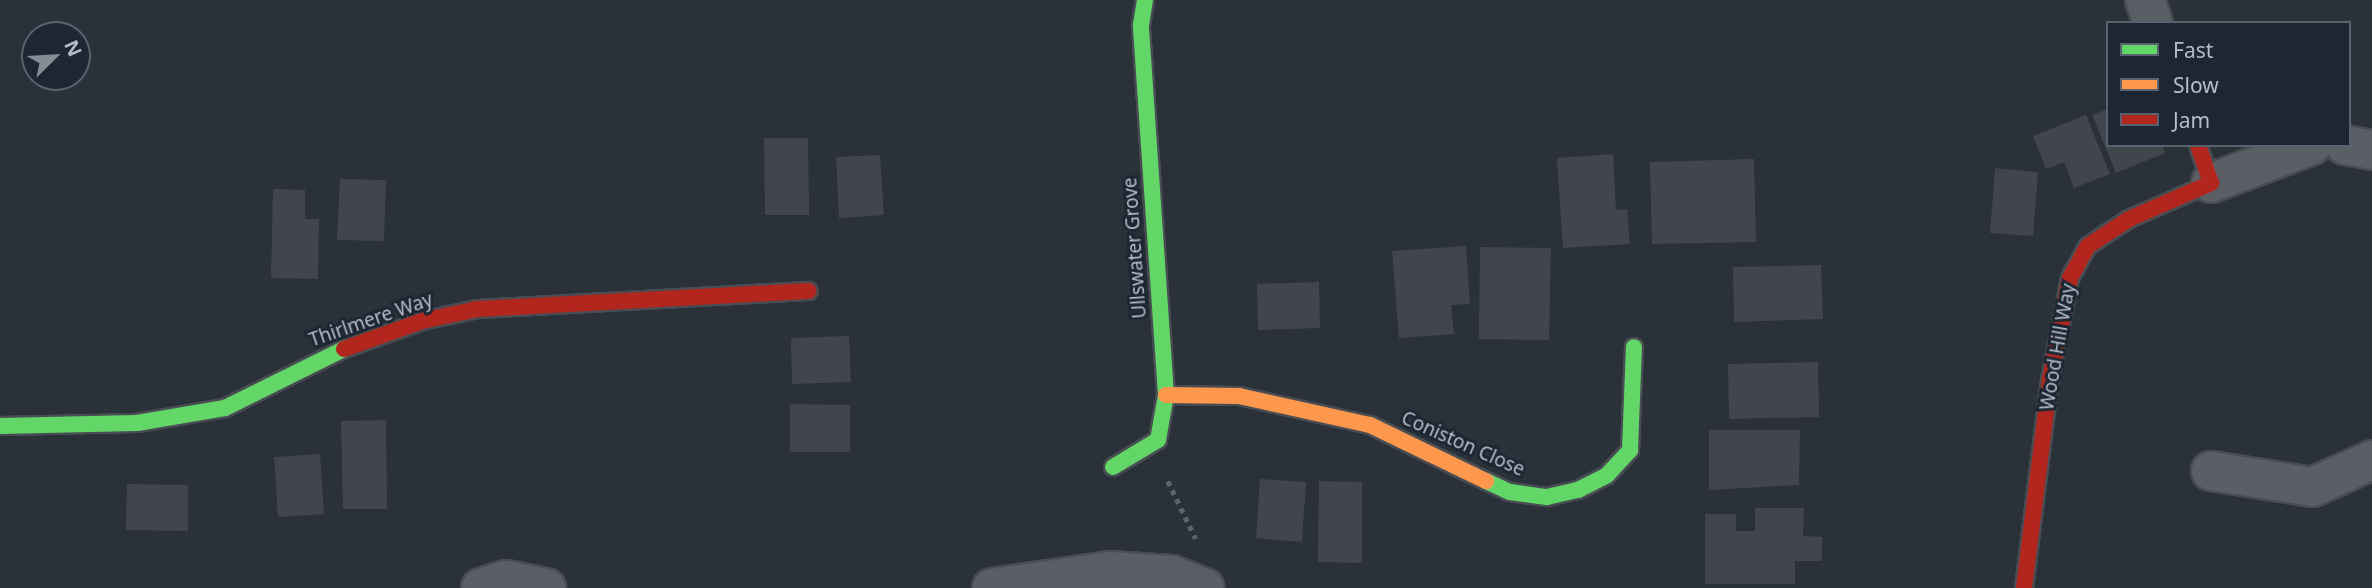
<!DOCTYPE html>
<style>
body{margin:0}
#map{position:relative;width:2372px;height:588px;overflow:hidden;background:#2a3138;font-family:"Noto Sans",sans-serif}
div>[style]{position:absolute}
.building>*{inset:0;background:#41464d}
.path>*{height:4.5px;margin-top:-2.25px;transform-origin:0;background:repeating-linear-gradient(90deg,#5d646a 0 5px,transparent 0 10px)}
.roads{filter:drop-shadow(2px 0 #484d53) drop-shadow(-2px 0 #484d53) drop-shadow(0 2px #484d53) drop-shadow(0 -2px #484d53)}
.street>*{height:38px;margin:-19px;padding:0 19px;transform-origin:19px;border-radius:19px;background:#5a5f66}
.fast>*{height:16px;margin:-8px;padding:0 8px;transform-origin:8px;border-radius:8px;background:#63d668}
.slow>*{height:16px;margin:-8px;padding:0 8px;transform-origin:8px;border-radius:8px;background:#ff974d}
.jam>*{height:16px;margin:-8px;padding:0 8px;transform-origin:8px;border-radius:8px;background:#b3261e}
span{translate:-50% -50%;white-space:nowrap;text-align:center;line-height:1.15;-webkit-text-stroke:6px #1d2733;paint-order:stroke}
.street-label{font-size:19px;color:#b4bdc9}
.legend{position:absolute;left:2106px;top:21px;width:245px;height:126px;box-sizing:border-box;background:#1d2733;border:2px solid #59636f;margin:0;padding:9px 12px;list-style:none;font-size:21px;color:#b4bdc9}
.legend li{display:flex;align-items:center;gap:14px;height:35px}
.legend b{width:35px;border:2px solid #59636f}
.north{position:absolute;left:21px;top:21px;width:70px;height:70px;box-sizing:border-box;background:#1d2733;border:2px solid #59636f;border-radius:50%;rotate:66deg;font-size:19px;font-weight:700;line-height:28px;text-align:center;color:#b4bdc9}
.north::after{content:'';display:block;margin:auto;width:24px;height:32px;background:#848c96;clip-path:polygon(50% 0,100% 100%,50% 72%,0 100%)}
</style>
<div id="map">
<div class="building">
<i style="clip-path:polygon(2108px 109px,2108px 145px,2162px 145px,2165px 153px,2116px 173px,2092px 115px)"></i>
<i style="clip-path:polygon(2086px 115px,2110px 174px,2074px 188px,2064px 162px,2046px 169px,2033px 136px)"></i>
<i style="clip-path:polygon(764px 138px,808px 138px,809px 215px,765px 215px)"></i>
<i style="clip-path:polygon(1613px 154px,1616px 210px,1627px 209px,1630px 244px,1563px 248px,1557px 158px)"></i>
<i style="clip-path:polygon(880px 155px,884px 215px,839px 218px,836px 157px)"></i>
<i style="clip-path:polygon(1754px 159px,1756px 242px,1652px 244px,1650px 162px)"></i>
<i style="clip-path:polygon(1995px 168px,2038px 172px,2033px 236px,1990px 233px)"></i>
<i style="clip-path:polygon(340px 179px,386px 180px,384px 241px,337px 240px)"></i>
<i style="clip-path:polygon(273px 189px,305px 190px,305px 219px,319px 219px,318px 279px,271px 278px)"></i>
<i style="clip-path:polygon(1466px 246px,1470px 304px,1451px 305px,1454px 334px,1399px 338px,1392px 251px)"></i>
<i style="clip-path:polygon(1480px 247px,1551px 248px,1549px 340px,1479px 339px)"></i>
<i style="clip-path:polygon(1821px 265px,1823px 319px,1734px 322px,1733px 267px)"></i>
<i style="clip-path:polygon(1319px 282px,1320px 328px,1258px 330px,1257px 284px)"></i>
<i style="clip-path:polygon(849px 336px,851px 382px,792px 384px,791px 338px)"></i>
<i style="clip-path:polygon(1818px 362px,1819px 417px,1729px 419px,1728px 364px)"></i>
<i style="clip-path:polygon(790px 404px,850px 405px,850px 452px,790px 452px)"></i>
<i style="clip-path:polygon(386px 420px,387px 509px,343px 509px,341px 421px)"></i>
<i style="clip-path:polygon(1709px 430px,1800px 430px,1799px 485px,1709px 490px)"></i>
<i style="clip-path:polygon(320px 454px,324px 514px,278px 517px,274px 457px)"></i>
<i style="clip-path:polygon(1260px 479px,1306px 482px,1302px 542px,1256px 538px)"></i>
<i style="clip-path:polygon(1319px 481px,1362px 482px,1362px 563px,1318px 562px)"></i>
<i style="clip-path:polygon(127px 484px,188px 485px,188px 531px,126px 530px)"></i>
<i style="clip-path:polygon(1755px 508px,1804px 508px,1803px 536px,1822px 537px,1822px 561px,1795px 561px,1795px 584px,1705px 584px,1705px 514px,1736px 514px,1736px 531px,1755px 531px)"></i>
</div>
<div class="path">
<i style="left:1168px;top:481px;width:64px;rotate:64.2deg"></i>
</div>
<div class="roads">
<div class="street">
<i style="left:2145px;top:0;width:24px;rotate:71deg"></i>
<i style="left:2345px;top:145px;width:27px;rotate:10deg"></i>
<i style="left:2211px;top:183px;width:108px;rotate:-20.6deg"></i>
<i style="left:2211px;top:471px;width:103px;rotate:8.9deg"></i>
<i style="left:2313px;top:487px;width:65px;rotate:-24.6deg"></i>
<i style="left:481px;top:588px;width:26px;rotate:-18deg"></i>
<i style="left:506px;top:580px;width:41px;rotate:11.3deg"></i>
<i style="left:992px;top:588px;width:119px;rotate:-8.2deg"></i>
<i style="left:1110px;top:571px;width:62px;rotate:3.7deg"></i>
<i style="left:1172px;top:575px;width:35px;rotate:22deg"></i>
</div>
<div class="fast">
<i style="left:0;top:426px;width:137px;rotate:-1.3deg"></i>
<i style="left:137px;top:423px;width:89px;rotate:-9.7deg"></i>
<i style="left:225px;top:408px;width:133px;rotate:-26.4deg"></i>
<i style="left:1113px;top:467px;width:52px;rotate:-31deg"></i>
<i style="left:1158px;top:440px;width:46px;rotate:-79.9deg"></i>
<i style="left:1166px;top:395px;width:371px;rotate:-93.9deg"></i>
<i style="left:1141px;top:25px;width:25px;rotate:-81deg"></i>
<i style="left:1486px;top:481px;width:26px;rotate:25deg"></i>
<i style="left:1510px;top:492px;width:37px;rotate:8deg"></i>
<i style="left:1547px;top:497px;width:32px;rotate:-13deg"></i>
<i style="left:1578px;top:490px;width:33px;rotate:-27deg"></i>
<i style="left:1607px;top:475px;width:34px;rotate:-47deg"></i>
<i style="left:1630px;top:450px;width:103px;rotate:-87.8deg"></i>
</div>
<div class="slow">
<i style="left:1166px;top:395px;width:73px;rotate:0.8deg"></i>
<i style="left:1239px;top:396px;width:134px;rotate:12.5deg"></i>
<i style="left:1370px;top:425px;width:129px;rotate:25.8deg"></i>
</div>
<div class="jam">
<i style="left:344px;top:349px;width:83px;rotate:-19.7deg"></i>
<i style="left:422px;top:321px;width:56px;rotate:-12.3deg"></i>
<i style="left:477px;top:309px;width:332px;rotate:-3.1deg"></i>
<i style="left:2024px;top:588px;width:210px;rotate:-82.9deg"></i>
<i style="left:2050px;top:380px;width:104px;rotate:-78.9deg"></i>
<i style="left:2070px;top:278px;width:37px;rotate:-61deg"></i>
<i style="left:2088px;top:246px;width:49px;rotate:-33.4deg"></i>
<i style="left:2129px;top:219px;width:90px;rotate:-23.7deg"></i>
<i style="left:2211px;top:183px;width:40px;rotate:-108.9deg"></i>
</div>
</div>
<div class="street-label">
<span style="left:1135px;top:248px;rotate:-94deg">Ullswater Grove</span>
<span style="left:371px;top:320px;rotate:-19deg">Thirlmere Way</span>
<span style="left:2058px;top:347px;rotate:-80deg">Wood Hill Way</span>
<span style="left:1463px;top:444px;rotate:24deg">Coniston Close</span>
</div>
<ul class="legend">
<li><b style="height:9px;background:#63d668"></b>Fast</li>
<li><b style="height:9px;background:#ff974d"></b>Slow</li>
<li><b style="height:9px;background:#b3261e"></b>Jam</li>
</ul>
<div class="north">N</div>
</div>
